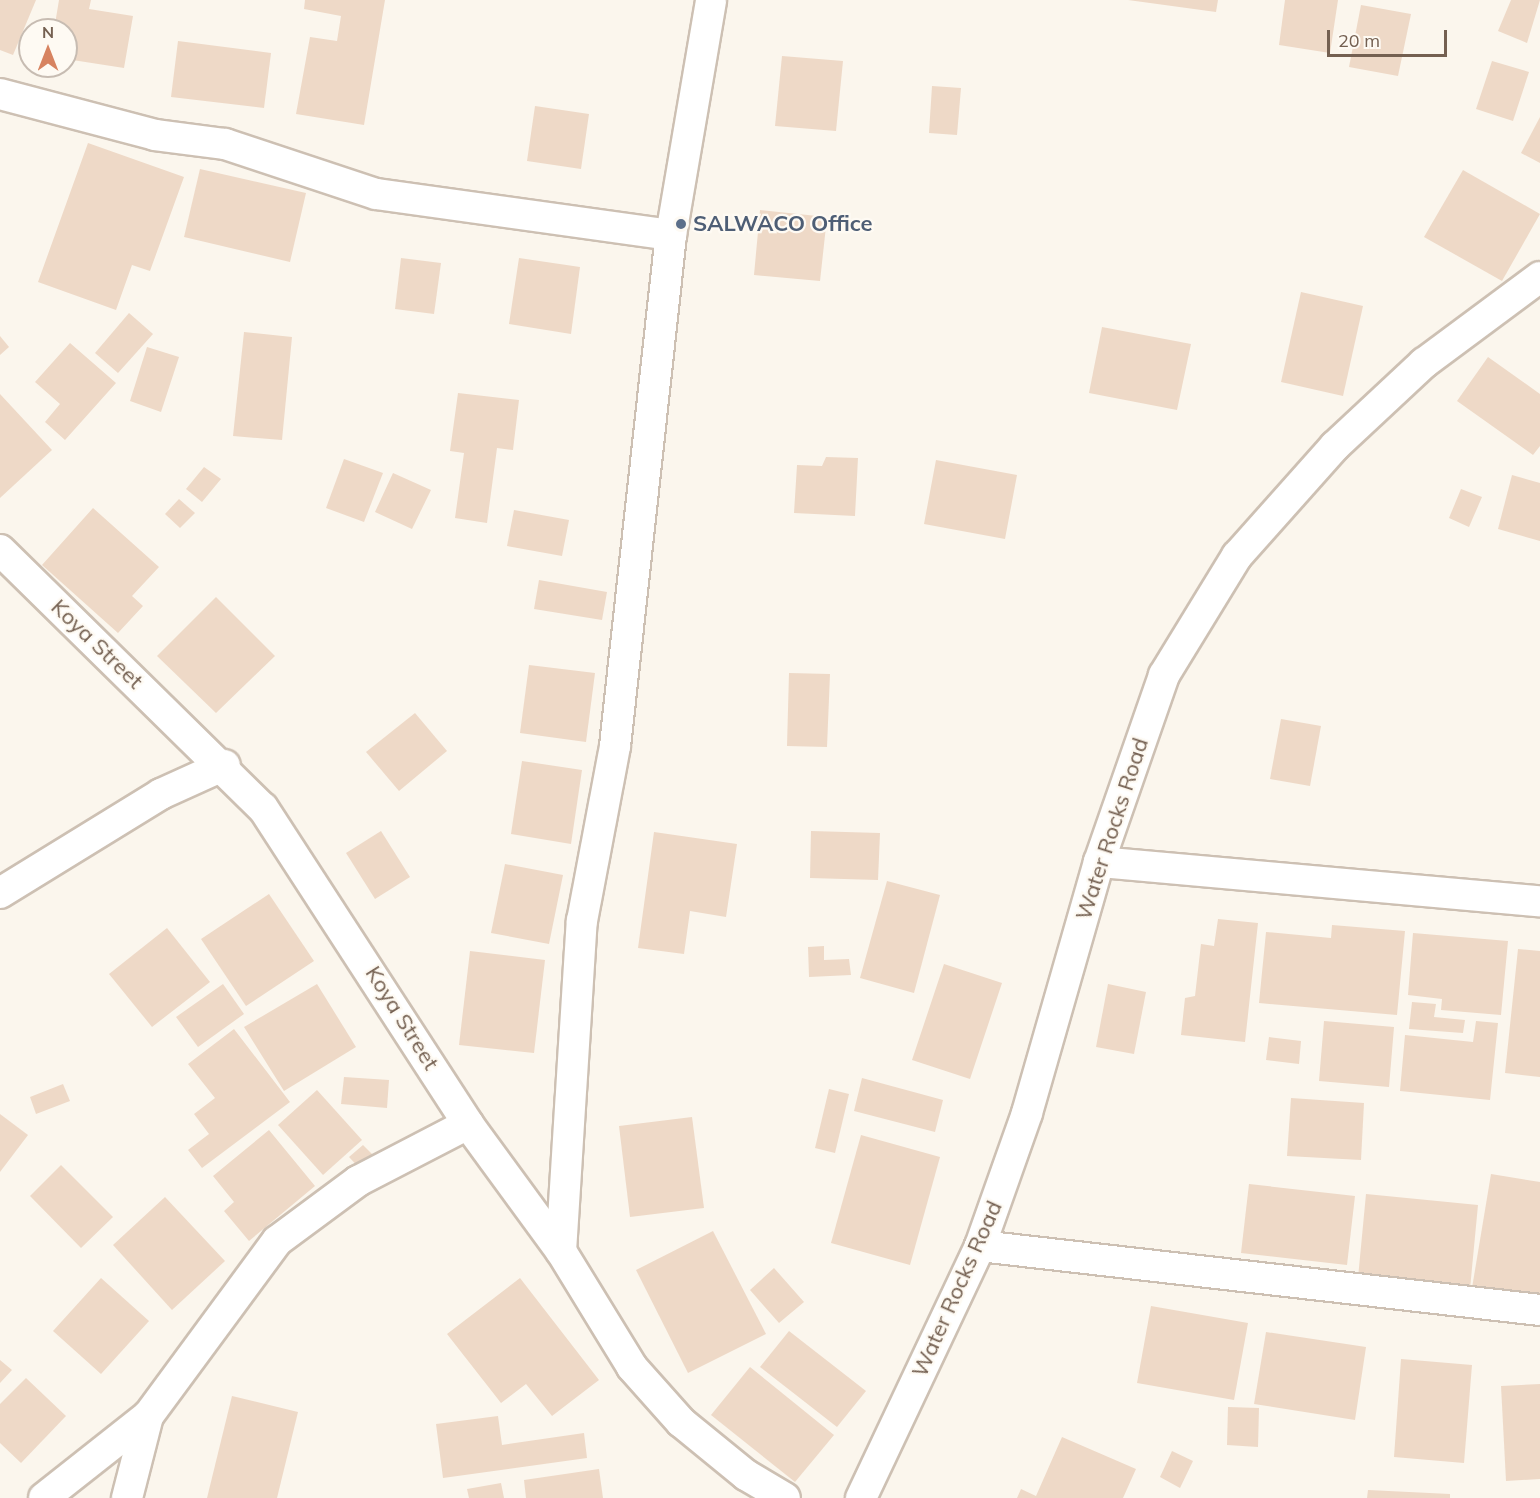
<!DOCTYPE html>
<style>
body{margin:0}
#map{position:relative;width:1540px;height:1498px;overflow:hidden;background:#fbf6ed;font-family:Mulish,sans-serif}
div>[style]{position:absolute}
.building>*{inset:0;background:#eed9c7}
.roads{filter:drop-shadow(2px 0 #cdc0b3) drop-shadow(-2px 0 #cdc0b3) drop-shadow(0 2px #cdc0b3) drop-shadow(0 -2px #cdc0b3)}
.street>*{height:30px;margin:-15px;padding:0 15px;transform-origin:15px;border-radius:15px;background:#fff}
.dots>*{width:16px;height:16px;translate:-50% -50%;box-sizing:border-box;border:3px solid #fefaf3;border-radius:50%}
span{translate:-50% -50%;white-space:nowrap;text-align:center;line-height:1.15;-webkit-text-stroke:4.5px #fefaf3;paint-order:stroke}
.service-label{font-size:22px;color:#4e5e75;font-weight:700}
.left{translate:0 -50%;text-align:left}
.street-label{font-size:22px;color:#746051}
.north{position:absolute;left:18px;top:18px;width:60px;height:60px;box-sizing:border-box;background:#fefaf3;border:2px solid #c7bcb2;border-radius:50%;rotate:0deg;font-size:16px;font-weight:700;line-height:24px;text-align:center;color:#746051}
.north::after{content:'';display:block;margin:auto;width:21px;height:27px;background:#d78360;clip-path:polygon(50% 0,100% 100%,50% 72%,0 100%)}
.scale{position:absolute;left:1327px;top:30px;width:120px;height:27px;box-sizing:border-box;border:3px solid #746051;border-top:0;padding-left:8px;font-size:18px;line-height:21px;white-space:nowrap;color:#746051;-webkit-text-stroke:4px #fefaf3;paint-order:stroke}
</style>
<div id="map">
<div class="building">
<i style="clip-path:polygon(0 0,36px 0,13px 55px,0 50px)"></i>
<i style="clip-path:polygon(59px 0,91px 0,89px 9px,133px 16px,124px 68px,66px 59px,66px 30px,54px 30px)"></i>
<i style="clip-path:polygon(305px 0,385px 0,364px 125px,296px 114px,310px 37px,337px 41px,341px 16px,304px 9px)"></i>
<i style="clip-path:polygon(1128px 0,1218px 0,1216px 12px)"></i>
<i style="clip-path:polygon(1285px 0,1338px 0,1330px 53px,1279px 45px)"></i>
<i style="clip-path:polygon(1511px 0,1540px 0,1527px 43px,1498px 31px)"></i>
<i style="clip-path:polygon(1361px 5px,1411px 14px,1398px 76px,1349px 67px)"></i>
<i style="clip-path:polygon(178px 41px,271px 53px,264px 108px,171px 97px)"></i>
<i style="clip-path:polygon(782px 56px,843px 61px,836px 131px,775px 126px)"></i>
<i style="clip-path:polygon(1492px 61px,1529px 72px,1513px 121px,1476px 109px)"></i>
<i style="clip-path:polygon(932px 86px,961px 88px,957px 135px,929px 133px)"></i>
<i style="clip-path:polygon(535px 106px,589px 114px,581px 169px,527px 161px)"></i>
<i style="clip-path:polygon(1540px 117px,1540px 163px,1521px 153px)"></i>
<i style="clip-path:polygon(88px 143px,184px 177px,150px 271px,132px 265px,116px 310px,38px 282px)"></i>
<i style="clip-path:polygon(200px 169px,306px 193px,290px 262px,184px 237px)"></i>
<i style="clip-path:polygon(1463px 170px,1540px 214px,1502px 281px,1424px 237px)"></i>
<i style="clip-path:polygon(760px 210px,827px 217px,820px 281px,754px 275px)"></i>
<i style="clip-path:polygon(401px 258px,441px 263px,434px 314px,395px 309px)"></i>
<i style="clip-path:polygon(519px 258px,580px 267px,571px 334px,509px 324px)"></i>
<i style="clip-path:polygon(1301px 292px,1363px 306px,1343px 396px,1281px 382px)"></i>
<i style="clip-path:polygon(129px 313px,153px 334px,118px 373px,95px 353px)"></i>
<i style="clip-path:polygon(1102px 327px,1191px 344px,1177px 410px,1089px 393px)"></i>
<i style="clip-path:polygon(244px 332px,292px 337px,282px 440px,233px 436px)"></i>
<i style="clip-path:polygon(0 336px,9px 347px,0 355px)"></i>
<i style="clip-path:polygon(70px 343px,116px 383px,65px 440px,45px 422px,60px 404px,35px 382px)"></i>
<i style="clip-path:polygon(147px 347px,179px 357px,161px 412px,130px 401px)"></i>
<i style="clip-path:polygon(1488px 357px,1540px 394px,1540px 446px,1533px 455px,1457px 401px)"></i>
<i style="clip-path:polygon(458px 393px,519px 400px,513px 450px,497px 448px,487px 523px,455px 518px,464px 453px,450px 451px)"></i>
<i style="clip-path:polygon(0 394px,52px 450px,0 498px)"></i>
<i style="clip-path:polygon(826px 457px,858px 458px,855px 516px,794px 513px,797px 465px,822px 466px)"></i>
<i style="clip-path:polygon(344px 459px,383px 473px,364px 522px,326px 508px)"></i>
<i style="clip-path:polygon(936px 460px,1017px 475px,1005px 539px,924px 524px)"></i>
<i style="clip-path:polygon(204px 467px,221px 479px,202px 502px,186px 489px)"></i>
<i style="clip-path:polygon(393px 473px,431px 490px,412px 529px,375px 512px)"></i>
<i style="clip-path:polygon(1512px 475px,1540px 483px,1540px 541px,1498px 529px)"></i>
<i style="clip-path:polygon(1461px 489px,1482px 497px,1469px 527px,1449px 518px)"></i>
<i style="clip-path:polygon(179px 499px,195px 513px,180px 528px,165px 514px)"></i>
<i style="clip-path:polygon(93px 508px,159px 567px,132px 596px,143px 606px,118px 633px,42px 565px)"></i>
<i style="clip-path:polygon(514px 510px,569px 520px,562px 556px,507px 546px)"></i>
<i style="clip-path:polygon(539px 580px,607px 592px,602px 620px,534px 609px)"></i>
<i style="clip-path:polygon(216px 597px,275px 656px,216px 713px,157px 656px)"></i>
<i style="clip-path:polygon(529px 665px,595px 673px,586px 742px,520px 733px)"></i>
<i style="clip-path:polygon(789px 673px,830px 674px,827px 747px,787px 746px)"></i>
<i style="clip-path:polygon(415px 713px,447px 751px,399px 791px,366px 752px)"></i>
<i style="clip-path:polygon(1281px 719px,1321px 726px,1310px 786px,1270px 779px)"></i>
<i style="clip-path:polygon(522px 761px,582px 770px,571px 844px,511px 834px)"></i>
<i style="clip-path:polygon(381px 831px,410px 877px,375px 899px,346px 853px)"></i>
<i style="clip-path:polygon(811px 831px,880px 833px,878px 880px,810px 878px)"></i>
<i style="clip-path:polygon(654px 832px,737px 844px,726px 917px,690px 911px,684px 954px,638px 948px)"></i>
<i style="clip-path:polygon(505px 864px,563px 875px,549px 944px,491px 933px)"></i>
<i style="clip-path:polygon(887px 881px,940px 895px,914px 993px,860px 978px)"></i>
<i style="clip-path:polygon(269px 894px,314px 961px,246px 1006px,201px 939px)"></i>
<i style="clip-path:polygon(1218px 919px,1258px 923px,1245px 1042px,1181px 1035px,1185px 998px,1195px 996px,1201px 944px,1214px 946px)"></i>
<i style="clip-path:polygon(1332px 925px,1405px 931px,1397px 1015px,1259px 1003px,1266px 932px,1331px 938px)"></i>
<i style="clip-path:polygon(167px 928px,210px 982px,152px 1027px,109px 974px)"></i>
<i style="clip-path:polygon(1413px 933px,1508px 941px,1501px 1015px,1441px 1010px,1442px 999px,1408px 995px)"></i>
<i style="clip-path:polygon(824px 946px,824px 960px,849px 959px,851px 975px,809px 977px,808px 947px)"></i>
<i style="clip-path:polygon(1518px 949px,1540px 951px,1540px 1077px,1505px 1073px)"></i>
<i style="clip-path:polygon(470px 951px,545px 960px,534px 1053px,459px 1045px)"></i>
<i style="clip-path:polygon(944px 964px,1002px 983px,970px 1079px,912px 1060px)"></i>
<i style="clip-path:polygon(223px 984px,244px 1014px,198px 1047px,176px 1017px)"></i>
<i style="clip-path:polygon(317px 984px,356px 1047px,284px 1091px,244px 1027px)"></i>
<i style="clip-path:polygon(1108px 984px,1146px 992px,1134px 1054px,1096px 1047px)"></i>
<i style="clip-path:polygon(1412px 1002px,1436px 1004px,1434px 1017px,1465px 1020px,1463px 1033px,1409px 1029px)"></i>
<i style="clip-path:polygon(1324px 1021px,1394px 1027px,1389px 1087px,1319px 1081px)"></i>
<i style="clip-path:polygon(1476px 1021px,1498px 1023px,1490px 1100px,1400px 1091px,1405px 1035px,1473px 1042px)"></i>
<i style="clip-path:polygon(234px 1029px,290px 1102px,202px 1168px,188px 1150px,209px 1134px,194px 1114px,215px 1098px,188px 1064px)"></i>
<i style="clip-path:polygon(1269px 1037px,1301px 1041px,1299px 1064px,1266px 1060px)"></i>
<i style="clip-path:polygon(344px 1077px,389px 1080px,387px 1108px,341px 1104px)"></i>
<i style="clip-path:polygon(862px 1078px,943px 1100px,935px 1132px,854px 1111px)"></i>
<i style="clip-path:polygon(63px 1084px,70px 1101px,36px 1114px,30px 1097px)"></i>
<i style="clip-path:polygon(829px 1089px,849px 1094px,835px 1153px,815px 1148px)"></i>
<i style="clip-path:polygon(317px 1090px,362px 1140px,323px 1175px,278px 1125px)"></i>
<i style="clip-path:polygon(1291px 1098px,1364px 1103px,1361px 1160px,1287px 1156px)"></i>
<i style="clip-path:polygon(0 1114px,28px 1135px,0 1172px)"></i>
<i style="clip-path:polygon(692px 1117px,704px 1208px,630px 1217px,619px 1126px)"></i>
<i style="clip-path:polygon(269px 1130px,315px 1186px,249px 1241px,224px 1211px,234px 1202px,213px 1176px)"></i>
<i style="clip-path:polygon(861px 1135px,940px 1157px,910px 1265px,831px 1243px)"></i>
<i style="clip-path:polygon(363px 1145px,379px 1161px,365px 1174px,349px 1157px)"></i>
<i style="clip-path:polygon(61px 1165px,113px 1217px,81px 1248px,30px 1196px)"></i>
<i style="clip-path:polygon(1491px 1174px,1540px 1182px,1540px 1300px,1472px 1288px)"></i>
<i style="clip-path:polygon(1249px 1184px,1355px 1196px,1347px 1265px,1241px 1253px)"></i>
<i style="clip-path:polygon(1366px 1194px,1478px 1205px,1470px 1289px,1358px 1278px)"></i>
<i style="clip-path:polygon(165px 1197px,225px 1261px,172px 1310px,113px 1245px)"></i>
<i style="clip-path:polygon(713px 1231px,766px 1334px,688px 1373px,636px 1270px)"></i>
<i style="clip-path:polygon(774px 1268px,804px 1302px,779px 1323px,750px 1290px)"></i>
<i style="clip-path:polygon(101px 1278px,149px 1321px,101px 1374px,53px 1331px)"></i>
<i style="clip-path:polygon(520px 1278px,599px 1380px,552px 1416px,526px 1384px,501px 1403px,447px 1334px)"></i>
<i style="clip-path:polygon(1151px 1306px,1248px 1323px,1234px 1400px,1137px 1383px)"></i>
<i style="clip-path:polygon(789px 1331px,866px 1391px,837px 1427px,760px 1367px)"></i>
<i style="clip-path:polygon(1266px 1332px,1366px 1347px,1355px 1420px,1254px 1404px)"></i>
<i style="clip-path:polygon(1401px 1359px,1472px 1365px,1464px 1463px,1394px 1457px)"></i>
<i style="clip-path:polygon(0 1360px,12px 1370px,0 1383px)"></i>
<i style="clip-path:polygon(750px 1367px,834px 1435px,795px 1482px,711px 1415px)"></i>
<i style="clip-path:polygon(26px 1378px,66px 1416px,21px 1463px,0 1443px,0 1404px)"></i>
<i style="clip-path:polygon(1540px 1384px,1540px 1479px,1506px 1481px,1501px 1386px)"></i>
<i style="clip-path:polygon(232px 1396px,298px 1412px,277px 1498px,207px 1498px)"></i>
<i style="clip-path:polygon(1228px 1407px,1259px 1408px,1258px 1447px,1227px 1445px)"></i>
<i style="clip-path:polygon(498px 1416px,502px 1445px,584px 1433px,587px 1458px,443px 1478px,436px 1424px)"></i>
<i style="clip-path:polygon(1062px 1437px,1136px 1469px,1123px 1498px,1017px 1498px,1021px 1489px,1036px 1496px)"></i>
<i style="clip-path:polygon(1172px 1451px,1193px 1461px,1180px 1488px,1160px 1477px)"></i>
<i style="clip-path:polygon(599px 1469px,603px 1498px,526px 1498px,524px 1480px)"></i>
<i style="clip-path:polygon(501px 1483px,504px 1498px,469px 1498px,467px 1489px)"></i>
<i style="clip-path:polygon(1368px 1490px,1450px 1494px,1450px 1498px,1367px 1498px)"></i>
</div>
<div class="roads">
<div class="street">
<i style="left:0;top:94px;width:160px;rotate:14.8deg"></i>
<i style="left:155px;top:135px;width:71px;rotate:7.3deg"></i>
<i style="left:225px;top:144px;width:159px;rotate:18.3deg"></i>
<i style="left:376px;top:194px;width:298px;rotate:7.9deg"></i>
<i style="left:0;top:550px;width:368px;rotate:44.5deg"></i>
<i style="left:263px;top:808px;width:377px;rotate:57deg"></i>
<i style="left:468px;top:1124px;width:157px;rotate:53.8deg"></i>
<i style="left:561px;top:1251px;width:136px;rotate:58.5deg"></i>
<i style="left:632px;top:1367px;width:74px;rotate:48.3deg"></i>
<i style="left:681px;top:1422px;width:84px;rotate:39.2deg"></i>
<i style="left:746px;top:1475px;width:45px;rotate:30.5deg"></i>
<i style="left:1099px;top:862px;width:443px;rotate:5.1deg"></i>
<i style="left:0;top:893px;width:189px;rotate:-31.6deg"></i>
<i style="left:161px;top:794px;width:70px;rotate:-24.4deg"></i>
<i style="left:980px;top:1246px;width:564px;rotate:6.52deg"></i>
<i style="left:561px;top:1251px;width:331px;rotate:-86.4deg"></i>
<i style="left:582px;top:921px;width:178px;rotate:-79.3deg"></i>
<i style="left:615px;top:746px;width:514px;rotate:-83.75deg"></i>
<i style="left:671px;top:235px;width:238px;rotate:-80.3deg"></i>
<i style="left:44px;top:1498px;width:132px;rotate:-38.3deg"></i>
<i style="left:148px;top:1416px;width:217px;rotate:-53.6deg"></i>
<i style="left:277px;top:1241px;width:101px;rotate:-36.5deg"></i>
<i style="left:358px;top:1181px;width:124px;rotate:-27.4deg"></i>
<i style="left:127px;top:1498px;width:85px;rotate:-75.6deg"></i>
<i style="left:861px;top:1498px;width:279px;rotate:-64.7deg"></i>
<i style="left:980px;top:1246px;width:141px;rotate:-70.5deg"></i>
<i style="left:1027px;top:1113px;width:261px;rotate:-74deg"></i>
<i style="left:1099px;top:862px;width:198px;rotate:-70.8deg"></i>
<i style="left:1164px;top:675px;width:140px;rotate:-58.5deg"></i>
<i style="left:1237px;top:556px;width:147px;rotate:-48.3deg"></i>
<i style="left:1335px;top:446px;width:122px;rotate:-43deg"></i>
<i style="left:1424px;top:363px;width:144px;rotate:-36.6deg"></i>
</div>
</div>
<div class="dots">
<i style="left:681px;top:224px;background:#5c6f8a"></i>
</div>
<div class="service-label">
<span class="left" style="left:693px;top:224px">SALWACO Office</span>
</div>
<div class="street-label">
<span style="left:97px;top:644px;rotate:44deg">Koya Street</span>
<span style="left:1112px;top:829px;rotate:-72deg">Water Rocks Road</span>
<span style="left:402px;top:1018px;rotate:58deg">Koya Street</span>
<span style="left:957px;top:1289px;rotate:-66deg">Water Rocks Road</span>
</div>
<div class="north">N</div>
<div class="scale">20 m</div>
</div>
